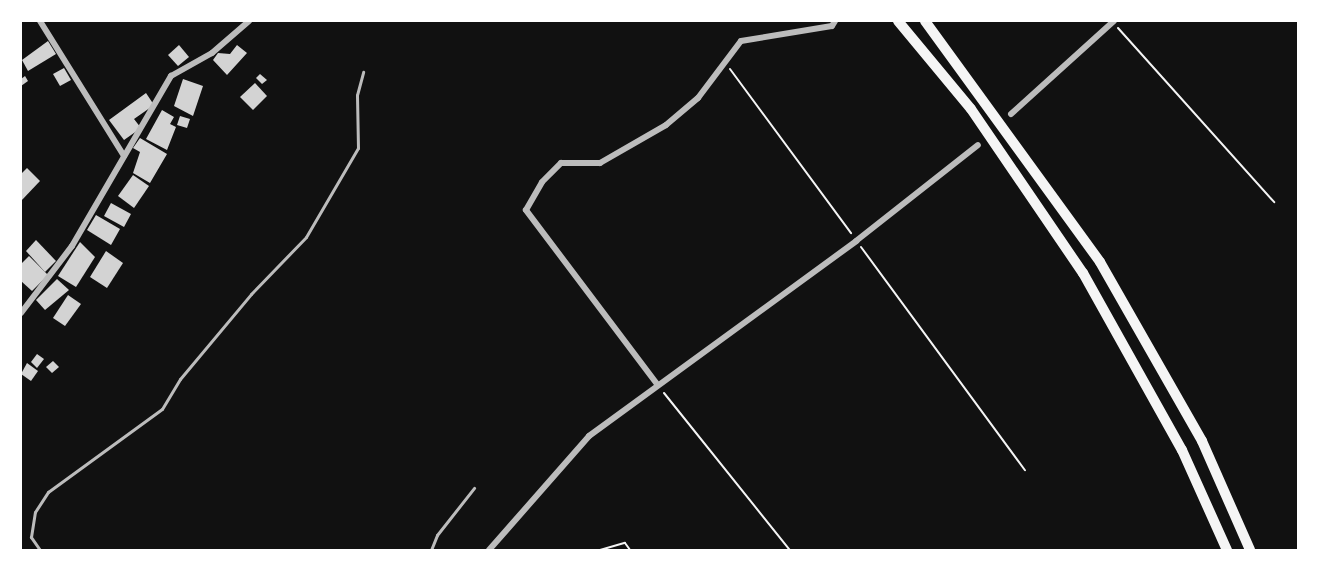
<!DOCTYPE html>
<style>
body{margin:0}
#map{position:relative;width:1319px;height:571px;overflow:hidden;background:#111;font-family:"Archivo Narrow",sans-serif}
div>[style]{position:absolute}
.building>*{inset:0;background:#d3d3d3}
.path>*{height:2px;margin:-1px;padding:0 1px;transform-origin:1px;border-radius:1px;background:#f5f5f5}
.service>*{height:3px;margin:-1.5px;padding:0 1.5px;transform-origin:1.5px;border-radius:1.5px;background:#bcbcbc}
.minor>*{height:6px;margin:-3px;padding:0 3px;transform-origin:3px;border-radius:3px;background:#bcbcbc}
.motorway>*{height:10px;margin:-5px;padding:0 5px;transform-origin:5px;border-radius:5px;background:#f5f5f5}
span{translate:-50% -50%;white-space:nowrap;text-align:center;line-height:1.15;-webkit-text-stroke:6px #fff;paint-order:stroke}
.frame{position:absolute;inset:0;border:22px solid #fff;pointer-events:none}
</style>
<div id="map">
<div class="building">
<i style="clip-path:polygon(48px 41px,56px 54px,28px 71px,22px 60px)"></i>
<i style="clip-path:polygon(179px 45px,189px 57px,178px 66px,168px 55px)"></i>
<i style="clip-path:polygon(237px 45px,247px 53px,227px 75px,213px 60px,218px 53px,230px 54px)"></i>
<i style="clip-path:polygon(64px 68px,71px 80px,60px 86px,53px 74px)"></i>
<i style="clip-path:polygon(260px 74px,267px 80px,262px 84px,256px 78px)"></i>
<i style="clip-path:polygon(25px 76px,28px 81px,21px 86px,21px 79px)"></i>
<i style="clip-path:polygon(183px 79px,203px 86px,193px 116px,174px 106px)"></i>
<i style="clip-path:polygon(255px 83px,267px 96px,253px 110px,240px 97px)"></i>
<i style="clip-path:polygon(146px 93px,154px 105px,134px 119px,141px 128px,124px 140px,109px 120px)"></i>
<i style="clip-path:polygon(162px 110px,174px 117px,170px 124px,176px 127px,167px 150px,146px 139px)"></i>
<i style="clip-path:polygon(180px 116px,190px 119px,187px 128px,177px 125px)"></i>
<i style="clip-path:polygon(140px 138px,167px 154px,150px 183px,133px 173px,140px 152px,133px 148px)"></i>
<i style="clip-path:polygon(27px 168px,40px 181px,21px 201px,21px 174px)"></i>
<i style="clip-path:polygon(133px 175px,149px 186px,134px 208px,118px 196px)"></i>
<i style="clip-path:polygon(111px 203px,131px 214px,124px 227px,104px 216px)"></i>
<i style="clip-path:polygon(96px 215px,120px 229px,111px 245px,87px 230px)"></i>
<i style="clip-path:polygon(36px 240px,56px 261px,45px 272px,26px 251px)"></i>
<i style="clip-path:polygon(80px 242px,95px 257px,76px 287px,58px 276px)"></i>
<i style="clip-path:polygon(106px 251px,123px 263px,107px 288px,90px 277px)"></i>
<i style="clip-path:polygon(29px 256px,48px 275px,32px 291px,21px 281px,21px 264px)"></i>
<i style="clip-path:polygon(57px 279px,69px 290px,45px 310px,36px 300px)"></i>
<i style="clip-path:polygon(68px 295px,81px 304px,65px 326px,53px 318px)"></i>
<i style="clip-path:polygon(37px 354px,44px 359px,37px 368px,31px 362px)"></i>
<i style="clip-path:polygon(53px 361px,59px 367px,52px 373px,46px 367px)"></i>
<i style="clip-path:polygon(27px 363px,38px 371px,31px 381px,21px 374px)"></i>
</div>
<div class="path">
<i style="left:1118px;top:28px;width:234px;rotate:48.1deg"></i>
<i style="left:730px;top:69px;width:204px;rotate:53.6deg"></i>
<i style="left:861px;top:247px;width:277px;rotate:53.7deg"></i>
<i style="left:664px;top:393px;width:201px;rotate:51.3deg"></i>
<i style="left:600px;top:550px;width:26px;rotate:-16deg"></i>
<i style="left:625px;top:543px;width:9px;rotate:54deg"></i>
</div>
<div class="service">
<i style="left:40px;top:550px;width:16px;rotate:-125deg"></i>
<i style="left:31px;top:537px;width:25px;rotate:-81deg"></i>
<i style="left:35px;top:512px;width:24px;rotate:-57deg"></i>
<i style="left:48px;top:492px;width:141px;rotate:-36.1deg"></i>
<i style="left:162px;top:409px;width:35px;rotate:-59deg"></i>
<i style="left:180px;top:379px;width:111px;rotate:-50.1deg"></i>
<i style="left:251px;top:294px;width:79px;rotate:-46deg"></i>
<i style="left:306px;top:237px;width:103px;rotate:-59.7deg"></i>
<i style="left:358px;top:148px;width:53px;rotate:-91.1deg"></i>
<i style="left:357px;top:95px;width:24px;rotate:-75deg"></i>
<i style="left:431px;top:550px;width:16px;rotate:-68deg"></i>
<i style="left:437px;top:535px;width:60px;rotate:-51.8deg"></i>
</div>
<div class="minor">
<i style="left:40px;top:21px;width:159px;rotate:58.1deg"></i>
<i style="left:1011px;top:114px;width:139px;rotate:-42.1deg"></i>
<i style="left:21px;top:313px;width:84px;rotate:-52.7deg"></i>
<i style="left:72px;top:246px;width:197px;rotate:-59.8deg"></i>
<i style="left:171px;top:76px;width:47px;rotate:-29.3deg"></i>
<i style="left:212px;top:53px;width:49px;rotate:-40.9deg"></i>
<i style="left:657px;top:384px;width:218px;rotate:-127deg"></i>
<i style="left:526px;top:210px;width:32px;rotate:-60deg"></i>
<i style="left:542px;top:182px;width:27px;rotate:-45deg"></i>
<i style="left:561px;top:163px;width:39px"></i>
<i style="left:600px;top:163px;width:76px;rotate:-29.9deg"></i>
<i style="left:666px;top:125px;width:42px;rotate:-40.2deg"></i>
<i style="left:698px;top:98px;width:71px;rotate:-53deg"></i>
<i style="left:741px;top:41px;width:92px;rotate:-9.4deg"></i>
<i style="left:832px;top:26px;width:6px;rotate:-59deg"></i>
<i style="left:489px;top:550px;width:152px;rotate:-48.7deg"></i>
<i style="left:589px;top:436px;width:331px;rotate:-36.1deg"></i>
<i style="left:856px;top:241px;width:155px;rotate:-38.2deg"></i>
</div>
<div class="motorway">
<i style="left:898px;top:21px;width:114px;rotate:50.3deg"></i>
<i style="left:971px;top:109px;width:199px;rotate:55.7deg"></i>
<i style="left:1083px;top:273px;width:203px;rotate:60.8deg"></i>
<i style="left:1182px;top:450px;width:110px;rotate:65.8deg"></i>
<i style="left:925px;top:21px;width:298px;rotate:54deg"></i>
<i style="left:1100px;top:262px;width:206px;rotate:60.3deg"></i>
<i style="left:1202px;top:441px;width:119px;rotate:66.2deg"></i>
</div>
<div class="frame"></div>
</div>
